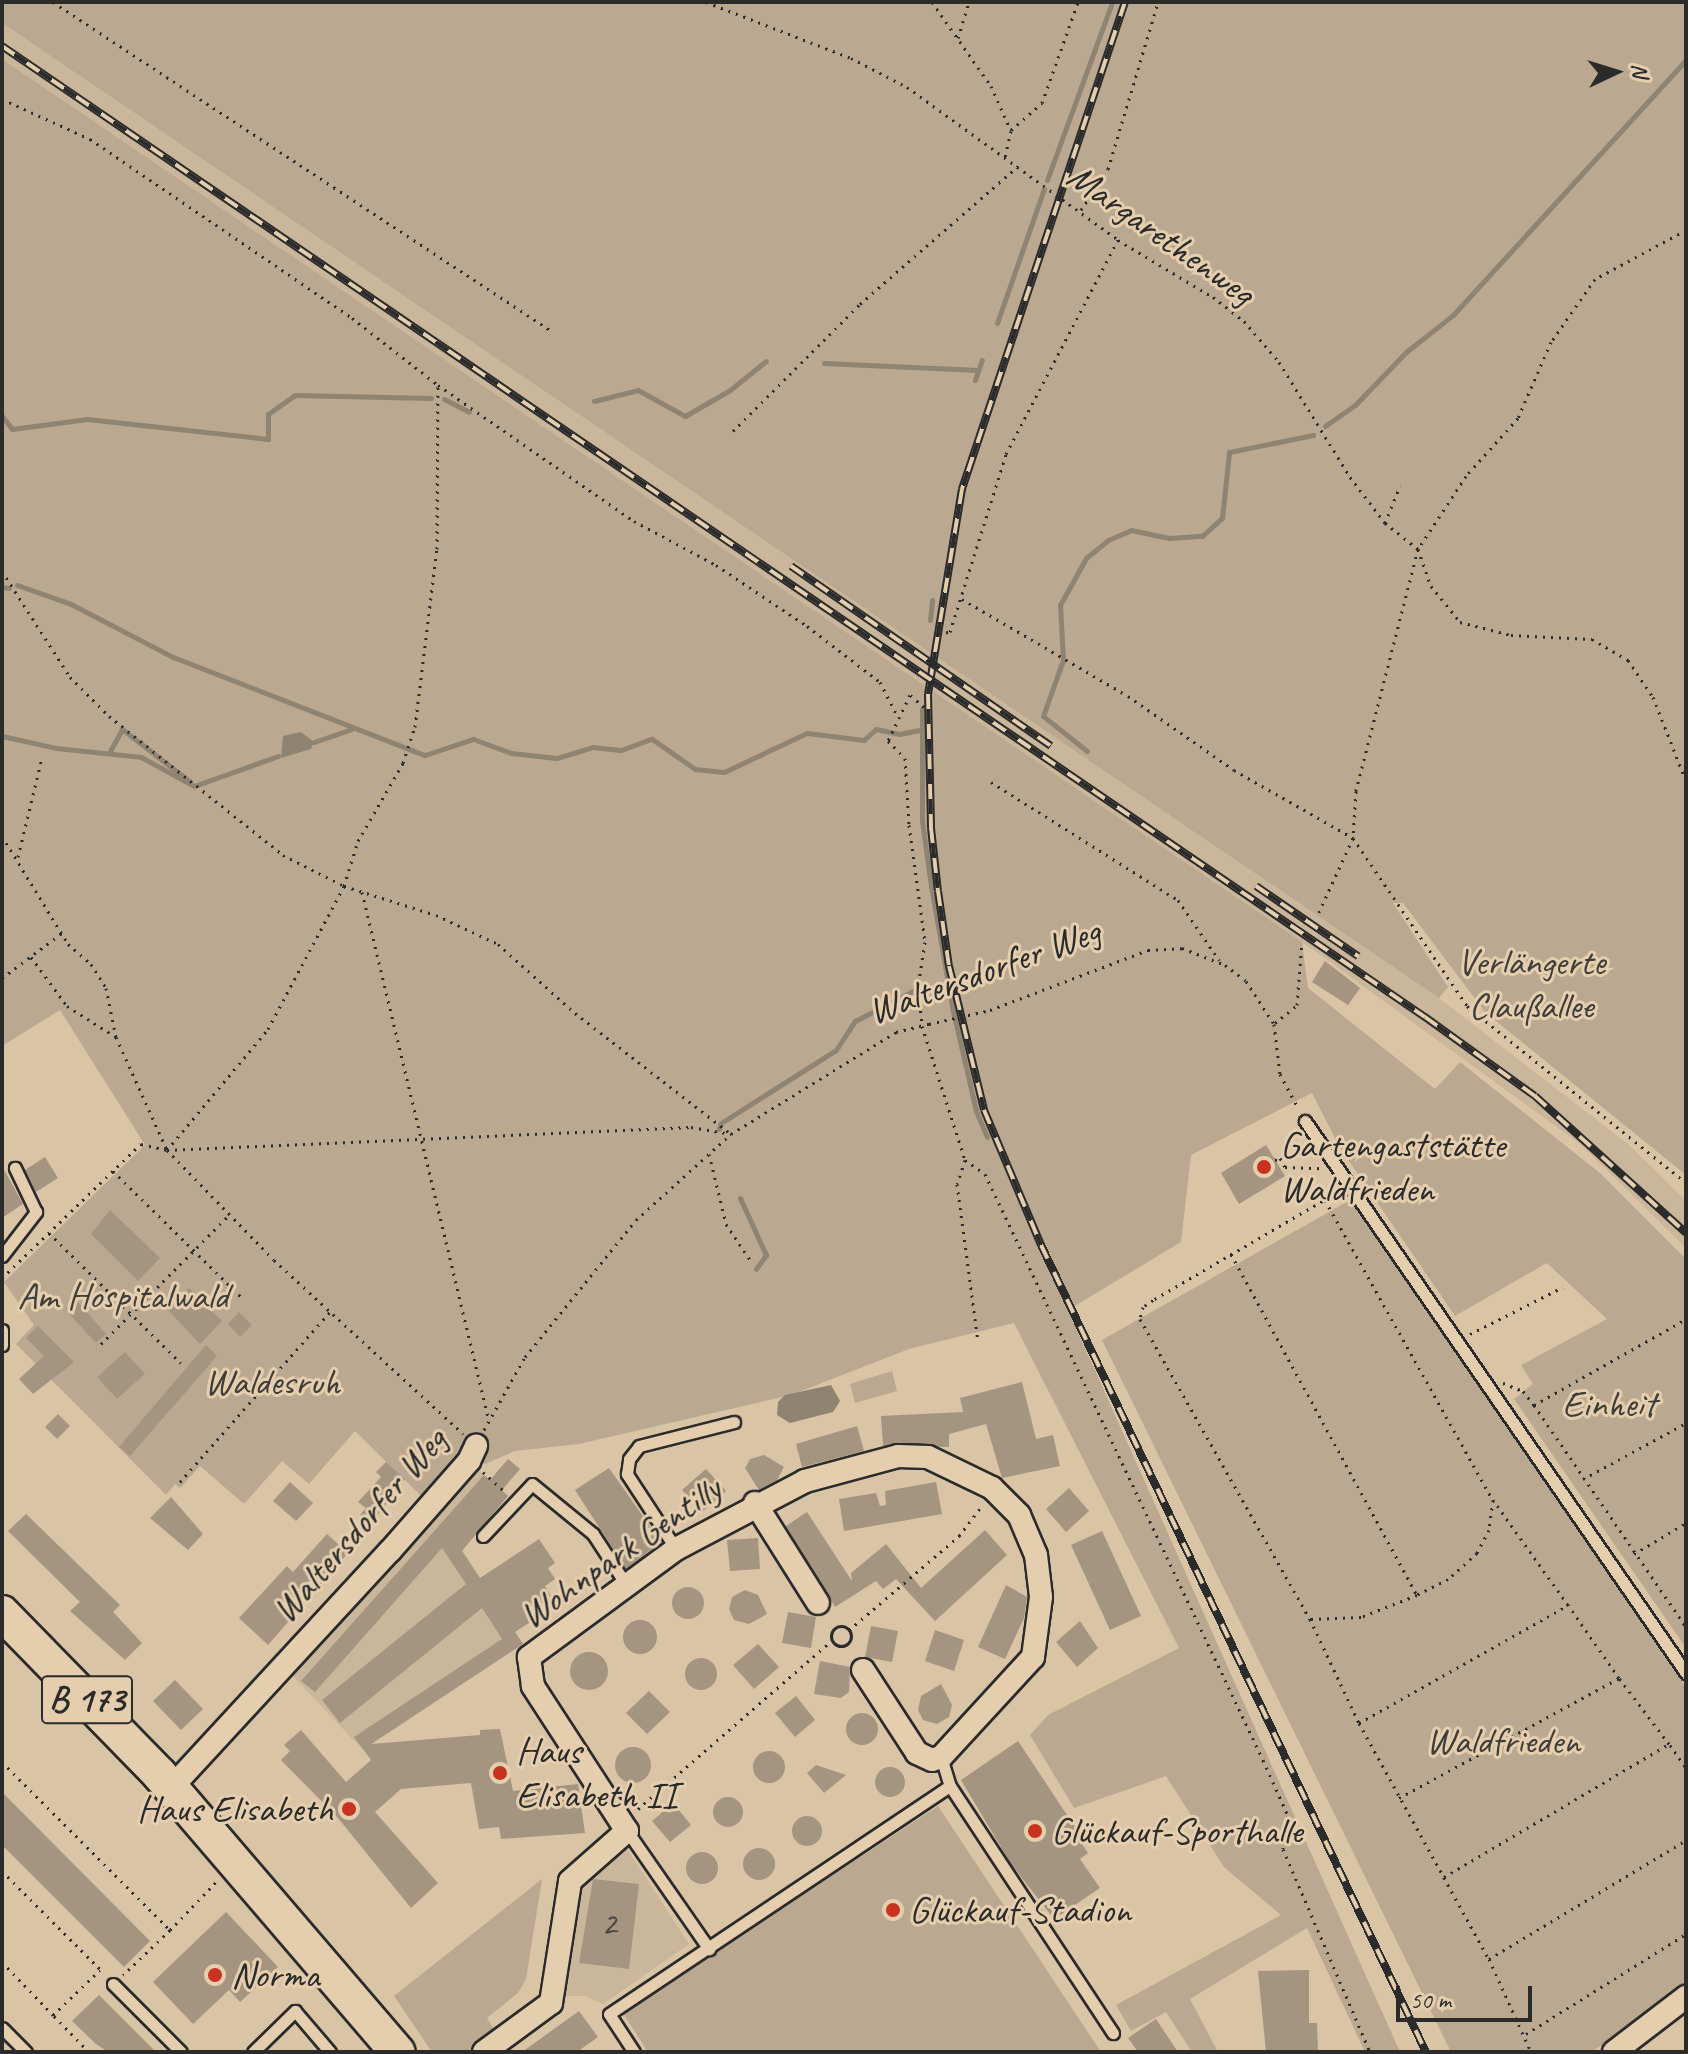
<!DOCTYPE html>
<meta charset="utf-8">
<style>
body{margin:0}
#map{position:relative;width:1688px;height:2054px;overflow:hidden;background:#dac4a6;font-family:Caveat,sans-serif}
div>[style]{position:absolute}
.built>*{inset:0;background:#cab69b}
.green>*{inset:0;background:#baa890}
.water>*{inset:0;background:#8f8372}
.stream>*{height:5px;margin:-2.5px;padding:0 2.5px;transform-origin:2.5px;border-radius:2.5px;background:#8f8372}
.building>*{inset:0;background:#a49480}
.round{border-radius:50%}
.path>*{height:3px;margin-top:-1.5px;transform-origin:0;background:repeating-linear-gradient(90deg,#2b2b2b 0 2px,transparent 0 8px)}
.path>.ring{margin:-1.5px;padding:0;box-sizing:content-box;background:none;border:3px solid #2b2b2b;border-radius:50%}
.roads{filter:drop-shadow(2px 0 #2b2b2b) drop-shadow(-2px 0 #2b2b2b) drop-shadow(0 2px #2b2b2b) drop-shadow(0 -2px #2b2b2b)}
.service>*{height:11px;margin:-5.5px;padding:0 5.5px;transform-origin:5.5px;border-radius:5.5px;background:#e5ceae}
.minor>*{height:22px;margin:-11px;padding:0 11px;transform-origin:11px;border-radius:11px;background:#e5ceae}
.primary>*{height:34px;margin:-17px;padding:0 17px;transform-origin:17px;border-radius:17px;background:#e5ceae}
.rail>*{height:8px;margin-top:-4px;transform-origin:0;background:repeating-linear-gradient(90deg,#e5ceae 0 15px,#2b2b2b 0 30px);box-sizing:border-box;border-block:2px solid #2b2b2b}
.path-bridge>*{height:3px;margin-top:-1.5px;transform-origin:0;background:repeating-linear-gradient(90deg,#2b2b2b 0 2px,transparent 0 8px)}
.dots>*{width:22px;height:22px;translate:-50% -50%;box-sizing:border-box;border:4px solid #e5ceae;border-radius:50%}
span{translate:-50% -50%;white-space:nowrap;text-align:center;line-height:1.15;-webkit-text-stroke:6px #e5ceae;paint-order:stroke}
.number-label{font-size:34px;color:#494540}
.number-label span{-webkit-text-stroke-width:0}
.shield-label span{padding:2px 6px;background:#e5ceae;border:2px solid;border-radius:6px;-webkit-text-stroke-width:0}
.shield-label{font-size:36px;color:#2b2b2b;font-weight:700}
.street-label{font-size:38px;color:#2b2b2b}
.park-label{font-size:38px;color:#403e3a}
.poi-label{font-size:38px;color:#2b2b2b}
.left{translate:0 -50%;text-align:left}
.right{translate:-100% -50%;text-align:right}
.frame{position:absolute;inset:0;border:4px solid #2b2b2b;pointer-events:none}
.north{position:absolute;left:1576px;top:32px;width:80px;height:80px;-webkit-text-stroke:6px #e5ceae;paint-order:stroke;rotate:86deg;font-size:22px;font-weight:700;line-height:32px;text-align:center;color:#2b2b2b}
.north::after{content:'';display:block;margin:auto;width:28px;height:36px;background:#2b2b2b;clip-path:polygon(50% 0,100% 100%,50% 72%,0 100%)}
.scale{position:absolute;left:1396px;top:1986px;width:136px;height:36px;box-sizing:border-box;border:4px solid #2b2b2b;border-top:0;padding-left:10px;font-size:24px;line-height:28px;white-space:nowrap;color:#2b2b2b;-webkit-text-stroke:6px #e5ceae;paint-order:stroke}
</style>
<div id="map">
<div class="built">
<i style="clip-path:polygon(2px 23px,1439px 998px,1628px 1144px,1686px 1201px,1686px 1248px,1580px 1144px,1319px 954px,2px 59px)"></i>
<i style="clip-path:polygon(474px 1466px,508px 1496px,472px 1539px,453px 1536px,523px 1644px,363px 1750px,292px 1675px)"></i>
<i style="clip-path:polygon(624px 1844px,689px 1944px,603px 2004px,585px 1996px,564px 1996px,579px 1883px)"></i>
</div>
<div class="green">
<i style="clip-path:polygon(2px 2px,1686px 2px,1686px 1175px,1485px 1012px,1403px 903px,1393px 903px,1448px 987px,1439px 998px,2px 23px)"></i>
<i style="clip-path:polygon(2px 59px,1302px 942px,1308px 988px,1435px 1089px,1460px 1062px,1600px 1173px,1686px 1259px,1686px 1648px,1514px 1399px,1533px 1384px,1521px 1365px,1607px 1319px,1547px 1263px,1455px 1316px,1340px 1148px,1312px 1093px,1191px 1155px,1181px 1242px,1068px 1310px,1400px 2052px,1365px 2052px,1307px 1928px,1190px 1999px,1218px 2052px,1192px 2052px,1166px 2012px,1131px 2031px,1116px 2005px,1281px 1915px,1224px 1867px,1166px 1776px,1074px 1808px,1030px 1735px,1048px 1715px,1179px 1648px,1014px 1323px,909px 1349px,791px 1395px,579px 1444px,515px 1451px,485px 1464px,462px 1452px,421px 1496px,355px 1431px,309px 1484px,282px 1461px,244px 1504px,200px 1466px,180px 1488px,175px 1484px,166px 1495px,16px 1344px,34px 1325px,4px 1282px,145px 1145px,60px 1010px,2px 1046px)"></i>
<i style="clip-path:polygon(1352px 1199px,1686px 1688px,1686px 1984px,1592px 2052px,1451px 2052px,1102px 1340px)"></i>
<i style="clip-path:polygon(892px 1371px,897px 1391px,855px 1403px,850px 1384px)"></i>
<i style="clip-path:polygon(938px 1806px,1101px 2052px,648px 2052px,623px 2013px)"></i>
<i style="clip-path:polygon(542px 1879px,526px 1979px,518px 1993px,487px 2018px,496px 2033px,468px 2052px,432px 2052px,394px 1996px)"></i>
</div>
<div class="water">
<i style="clip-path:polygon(301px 732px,314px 742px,311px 749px,281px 758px,283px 736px)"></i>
<i style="clip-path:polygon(831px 1385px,840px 1401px,833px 1412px,790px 1423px,777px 1415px,778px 1402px,785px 1395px)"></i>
</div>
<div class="stream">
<i style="left:1047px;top:180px;width:189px;rotate:-69.9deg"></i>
<i style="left:997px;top:323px;width:142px;rotate:-70.7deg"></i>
<i style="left:824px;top:363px;width:154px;rotate:2.6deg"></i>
<i style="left:975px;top:380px;width:21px;rotate:-71deg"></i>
<i style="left:444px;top:399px;width:28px;rotate:27deg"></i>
<i style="left:594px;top:401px;width:45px;rotate:-14deg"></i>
<i style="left:638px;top:390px;width:54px;rotate:29deg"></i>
<i style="left:685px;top:416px;width:52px;rotate:-30deg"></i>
<i style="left:730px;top:390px;width:46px;rotate:-38.9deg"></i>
<i style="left:2px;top:416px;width:16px;rotate:52deg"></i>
<i style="left:12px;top:429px;width:76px;rotate:-7.6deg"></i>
<i style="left:87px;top:419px;width:182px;rotate:6.3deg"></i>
<i style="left:268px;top:439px;width:25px;rotate:-90deg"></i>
<i style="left:268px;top:414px;width:33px;rotate:-35deg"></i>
<i style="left:295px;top:395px;width:136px;rotate:1.3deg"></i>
<i style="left:1325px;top:426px;width:37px;rotate:-35deg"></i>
<i style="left:1355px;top:405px;width:74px;rotate:-46.1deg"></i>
<i style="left:1406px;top:352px;width:60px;rotate:-38.2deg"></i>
<i style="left:1453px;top:315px;width:345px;rotate:-47.6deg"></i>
<i style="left:17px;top:585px;width:57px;rotate:19.4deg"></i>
<i style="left:71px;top:604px;width:115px;rotate:27.5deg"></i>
<i style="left:173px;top:657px;width:270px;rotate:21.3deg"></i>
<i style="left:425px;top:755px;width:51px;rotate:-18.4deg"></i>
<i style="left:473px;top:739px;width:40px;rotate:20.2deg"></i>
<i style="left:511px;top:753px;width:46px;rotate:6.2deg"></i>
<i style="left:557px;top:758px;width:37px;rotate:-17deg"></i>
<i style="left:592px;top:747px;width:29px;rotate:6deg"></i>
<i style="left:621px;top:750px;width:33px;rotate:-20deg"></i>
<i style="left:652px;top:739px;width:52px;rotate:34.9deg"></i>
<i style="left:695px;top:769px;width:29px;rotate:6deg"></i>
<i style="left:724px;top:772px;width:92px;rotate:-25.2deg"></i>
<i style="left:807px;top:733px;width:57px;rotate:7deg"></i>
<i style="left:864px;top:740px;width:16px;rotate:-43deg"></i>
<i style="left:876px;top:729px;width:24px;rotate:12deg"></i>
<i style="left:899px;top:734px;width:21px;rotate:-11deg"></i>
<i style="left:2px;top:587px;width:7px;rotate:8deg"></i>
<i style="left:930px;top:620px;width:20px;rotate:-84deg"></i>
<i style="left:922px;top:709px;width:112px;rotate:90deg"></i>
<i style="left:922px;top:821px;width:66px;rotate:82.1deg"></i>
<i style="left:931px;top:886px;width:127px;rotate:80deg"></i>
<i style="left:953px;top:1011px;width:103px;rotate:77deg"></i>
<i style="left:976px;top:1111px;width:28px;rotate:67deg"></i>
<i style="left:2px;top:736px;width:55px;rotate:12.5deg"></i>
<i style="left:56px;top:748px;width:85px;rotate:6deg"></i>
<i style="left:141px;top:757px;width:60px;rotate:28.7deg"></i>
<i style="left:314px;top:742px;width:39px;rotate:-19deg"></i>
<i style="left:110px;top:751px;width:25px;rotate:-61deg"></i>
<i style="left:122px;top:729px;width:85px;rotate:37.8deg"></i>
<i style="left:1087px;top:751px;width:56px;rotate:-141.5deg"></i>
<i style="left:1043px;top:716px;width:59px;rotate:-70.3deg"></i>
<i style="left:1063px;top:660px;width:55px;rotate:-93.1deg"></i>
<i style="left:1060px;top:605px;width:54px;rotate:-61deg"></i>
<i style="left:1086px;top:558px;width:28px;rotate:-39deg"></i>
<i style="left:1108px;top:540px;width:25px;rotate:-23deg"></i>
<i style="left:1131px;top:530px;width:40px;rotate:12deg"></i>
<i style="left:1170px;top:538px;width:32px;rotate:-4deg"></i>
<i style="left:1202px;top:536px;width:27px;rotate:-42deg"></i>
<i style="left:1222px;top:518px;width:66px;rotate:-83.9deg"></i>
<i style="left:1229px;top:452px;width:86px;rotate:-11.4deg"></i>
<i style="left:197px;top:785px;width:86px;rotate:-19.7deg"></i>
<i style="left:719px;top:1129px;width:6px;rotate:-72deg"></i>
<i style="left:721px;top:1123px;width:136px;rotate:-32.4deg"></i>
<i style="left:836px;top:1050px;width:35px;rotate:-57deg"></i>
<i style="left:855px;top:1021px;width:68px;rotate:-27.3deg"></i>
<i style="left:915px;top:990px;width:34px"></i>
<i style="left:740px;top:1198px;width:63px;rotate:65.5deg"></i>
<i style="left:766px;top:1255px;width:17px;rotate:126deg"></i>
</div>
<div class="building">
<i style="clip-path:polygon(1325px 961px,1360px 988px,1348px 1005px,1312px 982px)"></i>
<i style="clip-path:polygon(1266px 1145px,1285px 1176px,1239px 1204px,1221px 1173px)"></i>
<i style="clip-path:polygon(45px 1157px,58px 1178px,36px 1192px,25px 1170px)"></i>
<i style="clip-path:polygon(2px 1166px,23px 1204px,2px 1218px)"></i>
<i style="clip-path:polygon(110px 1210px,160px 1258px,138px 1281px,91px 1234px)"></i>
<i style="clip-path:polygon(189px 1288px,222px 1321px,200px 1344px,167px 1309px)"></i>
<i style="clip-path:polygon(76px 1300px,106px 1334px,96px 1343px,65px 1309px)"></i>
<i style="clip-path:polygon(239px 1312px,252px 1325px,240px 1337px,228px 1324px)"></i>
<i style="clip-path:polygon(38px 1326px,74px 1362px,33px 1394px,19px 1379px,44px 1356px,26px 1338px)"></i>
<i style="clip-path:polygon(206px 1345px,217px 1356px,130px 1456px,119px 1447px)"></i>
<i style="clip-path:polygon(125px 1352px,145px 1374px,117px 1399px,97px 1377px)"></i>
<i style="clip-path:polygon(1022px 1382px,1036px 1439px,1053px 1435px,1060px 1466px,1002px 1478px,986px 1424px,949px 1434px,949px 1447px,883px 1446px,881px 1416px,963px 1412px,960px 1398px)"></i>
<i style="clip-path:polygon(58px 1414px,70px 1426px,57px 1439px,45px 1427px)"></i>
<i style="clip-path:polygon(857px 1426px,864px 1451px,802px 1467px,796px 1444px)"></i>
<i style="clip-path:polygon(764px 1455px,784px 1467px,777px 1480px,759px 1490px,745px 1468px,750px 1459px)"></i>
<i style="clip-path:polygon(508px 1459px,520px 1469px,502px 1490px,508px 1496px,462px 1551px,480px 1578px,539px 1539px,555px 1563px,548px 1568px,555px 1579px,545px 1586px,556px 1605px,515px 1632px,523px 1644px,371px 1744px,480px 1735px,480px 1730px,500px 1729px,513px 1791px,578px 1784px,585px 1833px,501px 1839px,499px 1827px,479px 1829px,471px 1783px,401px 1789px,375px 1812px,438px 1883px,411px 1908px,338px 1818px,281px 1760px,290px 1751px,284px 1745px,301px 1730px,346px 1782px,371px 1760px,354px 1737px,502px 1639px,482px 1608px,340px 1723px,322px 1700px,466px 1584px,442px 1548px,315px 1692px,301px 1681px,484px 1475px,490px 1480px)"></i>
<i style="clip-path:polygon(386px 1462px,405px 1479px,371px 1524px,360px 1515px,366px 1508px,358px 1502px,381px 1477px,376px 1472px)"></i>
<i style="clip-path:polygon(609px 1468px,661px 1542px,626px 1569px,575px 1490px)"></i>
<i style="clip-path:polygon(706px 1469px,726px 1491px,702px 1512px,682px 1490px)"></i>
<i style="clip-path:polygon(290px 1482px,313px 1503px,296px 1521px,273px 1501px)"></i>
<i style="clip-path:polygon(936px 1482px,942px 1514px,844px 1531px,839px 1499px,876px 1493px,880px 1506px,886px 1505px,885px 1491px)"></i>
<i style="clip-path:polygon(1069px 1488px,1089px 1511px,1066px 1532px,1046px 1509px)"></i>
<i style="clip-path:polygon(171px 1497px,203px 1534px,188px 1550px,150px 1518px)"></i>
<i style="clip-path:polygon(807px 1512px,852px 1581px,851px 1573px,886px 1544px,921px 1588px,985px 1530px,1007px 1555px,935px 1621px,896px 1579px,883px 1589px,876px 1581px,835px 1607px,786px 1526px)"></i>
<i style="clip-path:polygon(26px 1514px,120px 1605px,113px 1612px,142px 1643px,125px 1660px,70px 1611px,80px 1602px,8px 1531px)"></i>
<i style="clip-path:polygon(1102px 1531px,1141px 1616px,1110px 1630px,1071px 1545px)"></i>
<i style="clip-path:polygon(327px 1534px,348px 1553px,268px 1645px,239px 1618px,287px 1566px,293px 1572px)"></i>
<i style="clip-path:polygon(758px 1538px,760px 1569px,730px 1571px,727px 1540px)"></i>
<i style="clip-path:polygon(1006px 1585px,1027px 1597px,1024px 1618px,1005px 1659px,978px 1647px)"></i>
<i class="round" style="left:672px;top:1587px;width:32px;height:32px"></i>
<i style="clip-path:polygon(745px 1590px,758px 1595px,767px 1614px,749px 1624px,734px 1620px,729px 1609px,732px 1597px)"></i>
<i style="clip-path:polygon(788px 1612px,816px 1617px,811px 1648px,782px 1643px)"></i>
<i class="round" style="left:623px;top:1620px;width:34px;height:34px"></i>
<i style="clip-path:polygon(1080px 1621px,1098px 1648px,1077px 1667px,1056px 1642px)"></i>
<i style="clip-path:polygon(871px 1626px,898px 1631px,892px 1662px,865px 1657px)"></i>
<i style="clip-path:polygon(935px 1630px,964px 1640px,954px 1671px,925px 1661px)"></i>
<i style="clip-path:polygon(758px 1644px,779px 1667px,754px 1689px,733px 1665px)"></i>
<i class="round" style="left:570px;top:1652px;width:38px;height:38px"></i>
<i class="round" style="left:685px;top:1658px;width:32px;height:32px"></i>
<i style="clip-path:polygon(820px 1661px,850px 1667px,849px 1692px,841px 1698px,814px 1694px)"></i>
<i style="clip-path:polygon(175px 1680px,203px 1709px,181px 1730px,153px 1701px)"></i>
<i style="clip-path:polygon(941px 1684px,952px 1705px,949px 1717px,937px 1724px,923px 1720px,918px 1710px,921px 1696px)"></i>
<i style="clip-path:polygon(649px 1691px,670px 1712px,647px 1734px,626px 1713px)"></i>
<i style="clip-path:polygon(796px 1696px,815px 1720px,795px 1737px,775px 1713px)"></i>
<i class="round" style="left:846px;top:1713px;width:32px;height:32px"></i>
<i style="clip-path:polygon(1018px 1741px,1077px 1830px,1074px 1832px,1088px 1853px,1080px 1859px,1100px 1888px,1054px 1919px,1011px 1864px,961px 1780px)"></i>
<i class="round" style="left:615px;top:1747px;width:36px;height:36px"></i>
<i class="round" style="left:753px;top:1751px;width:32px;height:32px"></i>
<i style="clip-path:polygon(816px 1765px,846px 1775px,824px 1793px,807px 1773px)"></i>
<i class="round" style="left:875px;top:1767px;width:30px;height:30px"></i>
<i style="clip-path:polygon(2px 1792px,150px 1941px,124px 1967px,2px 1845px)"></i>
<i class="round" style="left:713px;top:1797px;width:30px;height:30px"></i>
<i style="clip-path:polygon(673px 1803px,691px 1825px,670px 1842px,652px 1821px)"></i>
<i class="round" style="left:792px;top:1816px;width:30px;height:30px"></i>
<i class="round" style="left:743px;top:1848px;width:32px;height:32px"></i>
<i class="round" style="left:686px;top:1852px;width:32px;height:32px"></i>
<i style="clip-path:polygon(593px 1879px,639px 1884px,629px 1969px,579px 1963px)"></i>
<i style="clip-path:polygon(226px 1912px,278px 1967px,240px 2002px,229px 1990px,193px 2024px,153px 1982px)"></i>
<i style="clip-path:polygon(1309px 1970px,1309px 2023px,1317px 2023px,1318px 2052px,1266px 2052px,1258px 1971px)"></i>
<i style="clip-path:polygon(99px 1995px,156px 2052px,108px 2052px,96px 2044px,72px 2021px)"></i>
<i style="clip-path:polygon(579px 2011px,598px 2037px,577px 2052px,522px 2052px)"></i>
<i style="clip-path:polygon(1156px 2019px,1178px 2052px,1138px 2052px,1128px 2038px)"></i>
</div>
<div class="path">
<i style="left:53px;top:2px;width:599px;rotate:33.42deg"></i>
<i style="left:706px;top:2px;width:155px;rotate:21.1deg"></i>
<i style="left:851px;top:58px;width:63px;rotate:27.4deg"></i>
<i style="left:907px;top:87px;width:261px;rotate:35.9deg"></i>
<i style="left:1118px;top:240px;width:111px;rotate:31deg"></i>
<i style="left:1213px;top:297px;width:39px;rotate:38deg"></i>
<i style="left:1244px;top:321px;width:54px;rotate:49.5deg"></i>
<i style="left:1279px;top:362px;width:135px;rotate:58.3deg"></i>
<i style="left:1350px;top:477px;width:58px;rotate:52.7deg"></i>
<i style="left:1385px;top:523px;width:42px;rotate:38.2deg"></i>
<i style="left:1418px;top:549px;width:250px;rotate:104.4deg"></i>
<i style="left:1356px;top:791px;width:47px;rotate:93.7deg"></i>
<i style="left:1353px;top:838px;width:84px;rotate:114.7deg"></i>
<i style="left:932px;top:2px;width:103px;rotate:54.9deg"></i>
<i style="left:991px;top:86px;width:49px;rotate:66deg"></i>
<i style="left:1011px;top:131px;width:27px;rotate:103deg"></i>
<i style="left:958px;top:38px;width:38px;rotate:-73deg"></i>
<i style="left:2px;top:99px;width:97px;rotate:24.4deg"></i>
<i style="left:90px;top:139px;width:317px;rotate:34.3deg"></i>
<i style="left:352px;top:318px;width:109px;rotate:37.9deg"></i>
<i style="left:438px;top:385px;width:239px;rotate:34.8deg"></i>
<i style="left:634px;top:521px;width:93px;rotate:28.2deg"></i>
<i style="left:716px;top:565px;width:110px;rotate:33.8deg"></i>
<i style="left:807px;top:626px;width:92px;rotate:37.5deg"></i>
<i style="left:880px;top:682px;width:39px;rotate:63deg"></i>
<i style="left:1011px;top:130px;width:41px;rotate:-41.1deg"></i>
<i style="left:1042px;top:103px;width:107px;rotate:-70.4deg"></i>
<i style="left:1081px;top:210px;width:49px;rotate:-56.6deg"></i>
<i style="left:1108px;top:169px;width:174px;rotate:-73.3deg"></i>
<i style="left:1686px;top:230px;width:103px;rotate:151.7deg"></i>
<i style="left:1595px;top:279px;width:77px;rotate:124.9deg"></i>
<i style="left:1551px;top:342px;width:83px;rotate:113.5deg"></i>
<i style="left:1518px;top:418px;width:78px;rotate:131.9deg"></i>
<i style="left:1466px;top:476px;width:87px;rotate:123.3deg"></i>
<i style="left:1418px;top:549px;width:39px;rotate:71deg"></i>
<i style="left:1431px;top:586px;width:46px;rotate:51.1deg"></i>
<i style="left:1460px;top:622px;width:53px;rotate:14.3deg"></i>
<i style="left:1511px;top:635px;width:81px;rotate:2.8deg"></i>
<i style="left:1592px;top:639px;width:42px;rotate:30.3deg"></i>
<i style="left:1628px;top:660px;width:45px;rotate:56deg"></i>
<i style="left:1653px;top:697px;width:90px;rotate:68.6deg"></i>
<i style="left:733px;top:431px;width:180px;rotate:-45deg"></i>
<i style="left:860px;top:304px;width:210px;rotate:-41.1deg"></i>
<i style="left:1385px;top:523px;width:40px;rotate:-68deg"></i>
<i style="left:2px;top:571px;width:126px;rotate:57.3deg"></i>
<i style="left:70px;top:677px;width:55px;rotate:45deg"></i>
<i style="left:109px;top:716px;width:223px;rotate:38.6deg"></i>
<i style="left:283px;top:855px;width:68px;rotate:26.9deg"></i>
<i style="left:344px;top:886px;width:47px;rotate:-72.7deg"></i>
<i style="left:358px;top:841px;width:90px;rotate:-60deg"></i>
<i style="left:403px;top:763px;width:38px;rotate:-72deg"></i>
<i style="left:415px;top:727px;width:179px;rotate:-83deg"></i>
<i style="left:437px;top:549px;width:164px;rotate:-89.7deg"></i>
<i style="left:962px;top:599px;width:192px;rotate:30.3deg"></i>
<i style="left:1128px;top:696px;width:129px;rotate:34.9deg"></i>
<i style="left:1234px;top:770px;width:137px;rotate:29.7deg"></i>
<i style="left:1353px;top:838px;width:203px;rotate:55.8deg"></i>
<i style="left:1467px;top:1006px;width:282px;rotate:38.9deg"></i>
<i style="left:938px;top:633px;width:12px;rotate:-5deg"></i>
<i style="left:950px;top:632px;width:187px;rotate:-72.5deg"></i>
<i style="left:1006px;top:454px;width:242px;rotate:-62.4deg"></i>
<i style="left:924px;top:707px;width:18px;rotate:-139deg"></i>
<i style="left:910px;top:695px;width:51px;rotate:115.6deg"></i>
<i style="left:888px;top:741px;width:24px;rotate:45deg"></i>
<i style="left:905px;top:758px;width:67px;rotate:86.6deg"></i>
<i style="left:909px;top:825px;width:118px;rotate:82.2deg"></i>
<i style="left:925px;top:942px;width:46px;rotate:98.8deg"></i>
<i style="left:918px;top:987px;width:39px;rotate:84deg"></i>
<i style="left:922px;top:1026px;width:141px;rotate:72.2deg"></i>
<i style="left:965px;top:1160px;width:24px;rotate:35deg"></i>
<i style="left:985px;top:1174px;width:649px;rotate:64.62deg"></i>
<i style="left:1263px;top:1760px;width:61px;rotate:65.9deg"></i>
<i style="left:1288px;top:1816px;width:33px;rotate:99deg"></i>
<i style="left:1283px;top:1849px;width:221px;rotate:66.8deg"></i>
<i style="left:991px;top:782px;width:221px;rotate:32.3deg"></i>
<i style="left:1178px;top:900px;width:73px;rotate:55.7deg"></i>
<i style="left:2px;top:836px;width:127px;rotate:58.6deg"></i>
<i style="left:68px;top:944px;width:30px;rotate:41deg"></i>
<i style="left:91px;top:964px;width:28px;rotate:58deg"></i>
<i style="left:106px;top:988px;width:50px;rotate:78.5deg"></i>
<i style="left:116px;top:1037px;width:124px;rotate:65.7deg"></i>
<i style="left:167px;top:1150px;width:153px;rotate:45.8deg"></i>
<i style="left:274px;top:1260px;width:257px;rotate:42.6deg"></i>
<i style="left:18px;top:857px;width:102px;rotate:-76.4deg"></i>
<i style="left:362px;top:892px;width:544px;rotate:76.5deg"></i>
<i style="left:31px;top:957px;width:61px;rotate:53.7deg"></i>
<i style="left:67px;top:1006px;width:58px;rotate:32.3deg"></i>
<i style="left:2px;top:978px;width:75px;rotate:-36.9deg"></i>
<i style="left:990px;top:1010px;width:169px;rotate:-20.8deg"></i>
<i style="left:1148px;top:950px;width:34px;rotate:-3deg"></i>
<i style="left:1182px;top:948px;width:46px;rotate:21.6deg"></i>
<i style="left:1225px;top:965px;width:26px;rotate:37deg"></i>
<i style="left:1246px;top:981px;width:51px;rotate:56.9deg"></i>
<i style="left:1274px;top:1024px;width:50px;rotate:83.2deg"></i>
<i style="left:1280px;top:1074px;width:38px;rotate:62deg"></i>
<i style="left:1275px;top:1023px;width:28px;rotate:-39deg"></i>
<i style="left:1297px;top:1005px;width:63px;rotate:-85.5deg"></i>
<i style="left:167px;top:1150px;width:158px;rotate:-50.1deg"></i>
<i style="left:268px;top:1029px;width:162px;rotate:-62deg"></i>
<i style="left:344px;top:886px;width:96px;rotate:17.5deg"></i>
<i style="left:436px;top:915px;width:68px;rotate:25.1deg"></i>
<i style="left:498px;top:944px;width:103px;rotate:41.9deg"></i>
<i style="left:575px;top:1013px;width:197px;rotate:37.8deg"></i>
<i style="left:709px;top:1154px;width:72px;rotate:76.3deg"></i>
<i style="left:726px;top:1224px;width:45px;rotate:56deg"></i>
<i style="left:965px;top:1160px;width:25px;rotate:108deg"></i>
<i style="left:957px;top:1184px;width:159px;rotate:82.4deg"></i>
<i style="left:1275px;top:1160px;width:5px;rotate:-22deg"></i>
<i style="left:1280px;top:1158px;width:10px;rotate:61deg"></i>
<i style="left:1285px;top:1167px;width:36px;rotate:2deg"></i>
<i style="left:113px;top:1171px;width:180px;rotate:44.5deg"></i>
<i style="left:1336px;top:1193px;width:212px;rotate:149.7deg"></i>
<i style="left:1153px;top:1300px;width:12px;rotate:145deg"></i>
<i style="left:1143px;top:1307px;width:12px;rotate:104deg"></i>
<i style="left:1140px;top:1319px;width:345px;rotate:60.5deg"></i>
<i style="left:1310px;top:1619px;width:115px;rotate:64.8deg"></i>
<i style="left:1359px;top:1723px;width:269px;rotate:61.2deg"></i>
<i style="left:1489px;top:1959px;width:102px;rotate:65.7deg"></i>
<i style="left:1325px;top:1200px;width:344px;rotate:60.8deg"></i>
<i style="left:1493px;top:1500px;width:30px;rotate:98deg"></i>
<i style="left:1489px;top:1530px;width:26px;rotate:118deg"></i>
<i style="left:1477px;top:1553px;width:39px;rotate:138deg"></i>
<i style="left:1448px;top:1579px;width:35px;rotate:153deg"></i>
<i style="left:49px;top:1233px;width:185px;rotate:44.6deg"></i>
<i style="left:1231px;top:1254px;width:388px;rotate:61.4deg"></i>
<i style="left:1417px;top:1595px;width:60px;rotate:158.6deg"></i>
<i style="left:1361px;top:1617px;width:50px;rotate:177.7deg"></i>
<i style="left:2px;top:1278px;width:193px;rotate:-44deg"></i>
<i style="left:141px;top:1144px;width:27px;rotate:13deg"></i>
<i style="left:167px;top:1150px;width:525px;rotate:-2.51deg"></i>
<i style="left:691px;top:1127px;width:41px;rotate:9.9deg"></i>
<i style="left:1470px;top:1334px;width:104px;rotate:-26.8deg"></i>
<i style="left:101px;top:1344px;width:183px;rotate:-45.2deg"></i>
<i style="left:1503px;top:1383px;width:22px;rotate:22deg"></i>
<i style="left:1523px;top:1391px;width:18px;rotate:52deg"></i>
<i style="left:1534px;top:1405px;width:269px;rotate:55.6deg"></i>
<i style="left:1534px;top:1405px;width:175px;rotate:-29.5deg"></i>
<i style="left:484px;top:1430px;width:84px;rotate:-60.7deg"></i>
<i style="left:525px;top:1357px;width:176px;rotate:-51deg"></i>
<i style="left:636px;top:1220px;width:128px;rotate:-42.2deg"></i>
<i style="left:731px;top:1134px;width:194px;rotate:-31.7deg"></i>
<i style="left:896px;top:1032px;width:34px;rotate:-14deg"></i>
<i style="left:483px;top:1472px;width:28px;rotate:42deg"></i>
<i style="left:1583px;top:1479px;width:117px;rotate:-28.5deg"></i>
<i style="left:180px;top:1482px;width:227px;rotate:-48.6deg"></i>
<i style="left:1634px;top:1554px;width:61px;rotate:-30.8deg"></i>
<i class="ring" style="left:831px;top:1626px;width:17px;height:17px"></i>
<i style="left:849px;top:1630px;width:145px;rotate:-40.5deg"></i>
<i style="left:959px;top:1536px;width:39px;rotate:-53deg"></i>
<i style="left:1359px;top:1723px;width:240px;rotate:-29.4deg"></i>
<i style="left:1568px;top:1605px;width:129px;rotate:-125.5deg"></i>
<i style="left:1670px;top:1745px;width:28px;rotate:55deg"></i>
<i style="left:2px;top:1762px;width:238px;rotate:45deg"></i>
<i style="left:170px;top:1930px;width:65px;rotate:136.2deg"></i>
<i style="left:1399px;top:1798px;width:251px;rotate:-28.6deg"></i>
<i style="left:1619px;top:1678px;width:89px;rotate:-124.9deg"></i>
<i style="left:638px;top:1809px;width:256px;rotate:-41deg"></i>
<i style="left:2px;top:1871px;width:144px;rotate:45deg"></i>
<i style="left:1444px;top:1877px;width:261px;rotate:-30.6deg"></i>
<i style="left:1669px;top:1744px;width:83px;rotate:-127.1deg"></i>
<i style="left:170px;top:1930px;width:68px;rotate:-46.2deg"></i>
<i style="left:1489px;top:1959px;width:230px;rotate:-31.1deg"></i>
<i style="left:2px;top:1962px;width:74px;rotate:46.1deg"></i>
<i style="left:1526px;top:2034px;width:189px;rotate:-32deg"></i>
<i style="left:89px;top:2052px;width:52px;rotate:-134.2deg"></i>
<i style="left:53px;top:2015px;width:65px;rotate:-43.8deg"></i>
</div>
<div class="roads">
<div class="service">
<i style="left:1305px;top:1121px;width:671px;rotate:55.39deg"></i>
<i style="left:2px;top:1256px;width:56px;rotate:-52.3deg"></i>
<i style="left:36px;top:1212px;width:49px;rotate:-115.5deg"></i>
<i style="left:2px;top:1330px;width:15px;rotate:90deg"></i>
<i style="left:483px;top:1536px;width:71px;rotate:-46.7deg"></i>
<i style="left:532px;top:1484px;width:79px;rotate:39.3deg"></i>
<i style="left:593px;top:1534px;width:62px;rotate:56.8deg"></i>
<i style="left:676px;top:1549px;width:90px;rotate:-123.2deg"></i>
<i style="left:627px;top:1474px;width:15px;rotate:-82deg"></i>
<i style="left:629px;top:1459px;width:16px;rotate:-52deg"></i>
<i style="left:639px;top:1446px;width:98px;rotate:-14.2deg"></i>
<i style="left:941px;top:1757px;width:30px;rotate:73deg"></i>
<i style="left:627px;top:1831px;width:144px;rotate:55.2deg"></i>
<i style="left:113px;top:1984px;width:96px;rotate:45deg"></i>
<i style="left:2px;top:2028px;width:34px;rotate:45deg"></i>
<i style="left:253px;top:2052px;width:59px;rotate:-44.3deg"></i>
<i style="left:295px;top:2011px;width:54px;rotate:49.5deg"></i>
<i style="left:634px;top:2052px;width:45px;rotate:-123.3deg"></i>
<i style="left:609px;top:2014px;width:410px;rotate:-33.8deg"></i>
<i style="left:950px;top:1786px;width:296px;rotate:56.6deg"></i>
</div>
<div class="minor">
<i style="left:755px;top:1503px;width:118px;rotate:57.8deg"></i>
<i style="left:171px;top:1788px;width:323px;rotate:-47.3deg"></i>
<i style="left:390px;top:1551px;width:120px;rotate:-48.7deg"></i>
<i style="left:469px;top:1461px;width:17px;rotate:-65deg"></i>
<i style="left:484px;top:2052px;width:83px;rotate:-36.2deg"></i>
<i style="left:551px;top:2003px;width:123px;rotate:-81.1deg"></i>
<i style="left:570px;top:1881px;width:76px;rotate:-41.3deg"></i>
<i style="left:627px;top:1831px;width:173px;rotate:-123deg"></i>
<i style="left:533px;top:1686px;width:29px;rotate:-98deg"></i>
<i style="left:529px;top:1657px;width:182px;rotate:-36.3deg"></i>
<i style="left:676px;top:1549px;width:146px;rotate:-27.8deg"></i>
<i style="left:805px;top:1481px;width:96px;rotate:-15deg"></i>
<i style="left:898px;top:1456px;width:30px;rotate:2deg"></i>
<i style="left:928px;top:1457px;width:71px;rotate:25.8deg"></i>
<i style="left:992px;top:1488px;width:38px;rotate:45deg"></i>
<i style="left:1019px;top:1515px;width:43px;rotate:67deg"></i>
<i style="left:1036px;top:1555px;width:42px;rotate:83.2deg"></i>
<i style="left:1041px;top:1597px;width:61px;rotate:97.6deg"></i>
<i style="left:1033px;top:1657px;width:136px;rotate:132.6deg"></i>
<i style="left:941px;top:1757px;width:9px;rotate:162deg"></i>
<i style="left:932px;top:1760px;width:17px;rotate:-155deg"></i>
<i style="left:917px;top:1753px;width:99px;rotate:-123deg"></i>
<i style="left:1614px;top:2052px;width:91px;rotate:-37.4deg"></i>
</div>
<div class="primary">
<i style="left:2px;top:1613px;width:226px;rotate:45.7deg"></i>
<i style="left:160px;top:1775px;width:365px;rotate:49.4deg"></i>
</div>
</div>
<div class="rail">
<i style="left:1125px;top:2px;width:514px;rotate:108.51deg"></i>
<i style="left:962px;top:489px;width:208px;rotate:99.4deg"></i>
<i style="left:928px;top:694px;width:134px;rotate:88.7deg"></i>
<i style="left:931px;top:828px;width:63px;rotate:83.7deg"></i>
<i style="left:938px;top:891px;width:76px;rotate:81.7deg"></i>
<i style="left:949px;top:966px;width:148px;rotate:76.3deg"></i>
<i style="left:984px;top:1110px;width:147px;rotate:67.1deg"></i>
<i style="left:1041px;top:1245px;width:894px;rotate:64.5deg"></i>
<i style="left:2px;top:46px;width:1723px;rotate:34.31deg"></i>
<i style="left:1425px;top:1017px;width:135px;rotate:35.7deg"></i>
<i style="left:1535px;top:1096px;width:204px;rotate:42.2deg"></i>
<i style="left:791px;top:566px;width:316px;rotate:34.7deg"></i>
<i style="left:1256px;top:886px;width:124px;rotate:34.5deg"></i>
</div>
<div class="path-bridge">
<i style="left:929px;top:1024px;width:63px;rotate:-12.9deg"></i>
</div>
<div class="dots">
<i style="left:1264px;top:1167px;background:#c8321e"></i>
<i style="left:500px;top:1773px;background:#c8321e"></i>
<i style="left:349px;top:1809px;background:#c8321e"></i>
<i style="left:1035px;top:1831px;background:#c8321e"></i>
<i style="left:893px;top:1910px;background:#c8321e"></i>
<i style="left:215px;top:1975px;background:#c8321e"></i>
</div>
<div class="number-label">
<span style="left:609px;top:1923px">2</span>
</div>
<div class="shield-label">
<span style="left:87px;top:1700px">B 173</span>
</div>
<div class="street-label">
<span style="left:1161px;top:234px;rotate:35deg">Margarethenweg</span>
<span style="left:984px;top:971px;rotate:-20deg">Waltersdorfer Weg</span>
<span style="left:359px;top:1525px;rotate:-49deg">Waltersdorfer Weg</span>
<span style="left:620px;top:1552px;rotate:-35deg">Wohnpark Gentilly</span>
</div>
<div class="park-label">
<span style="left:1531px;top:984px">Verlängerte<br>Claußallee</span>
<span style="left:123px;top:1296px">Am Hospitalwald</span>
<span style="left:272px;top:1382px">Waldesruh</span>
<span style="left:1609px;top:1404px">Einheit</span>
<span style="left:1503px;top:1741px">Waldfrieden</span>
</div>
<div class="poi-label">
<span class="left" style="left:1280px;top:1167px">Gartengaststätte<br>Waldfrieden</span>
<span class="left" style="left:516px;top:1773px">Haus<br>Elisabeth II</span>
<span class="right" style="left:333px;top:1809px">Haus Elisabeth</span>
<span class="left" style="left:1051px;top:1831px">Glückauf-Sporthalle</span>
<span class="left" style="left:909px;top:1910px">Glückauf-Stadion</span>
<span class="left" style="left:231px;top:1975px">Norma</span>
</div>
<div class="frame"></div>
<div class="north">N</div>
<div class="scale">50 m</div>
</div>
